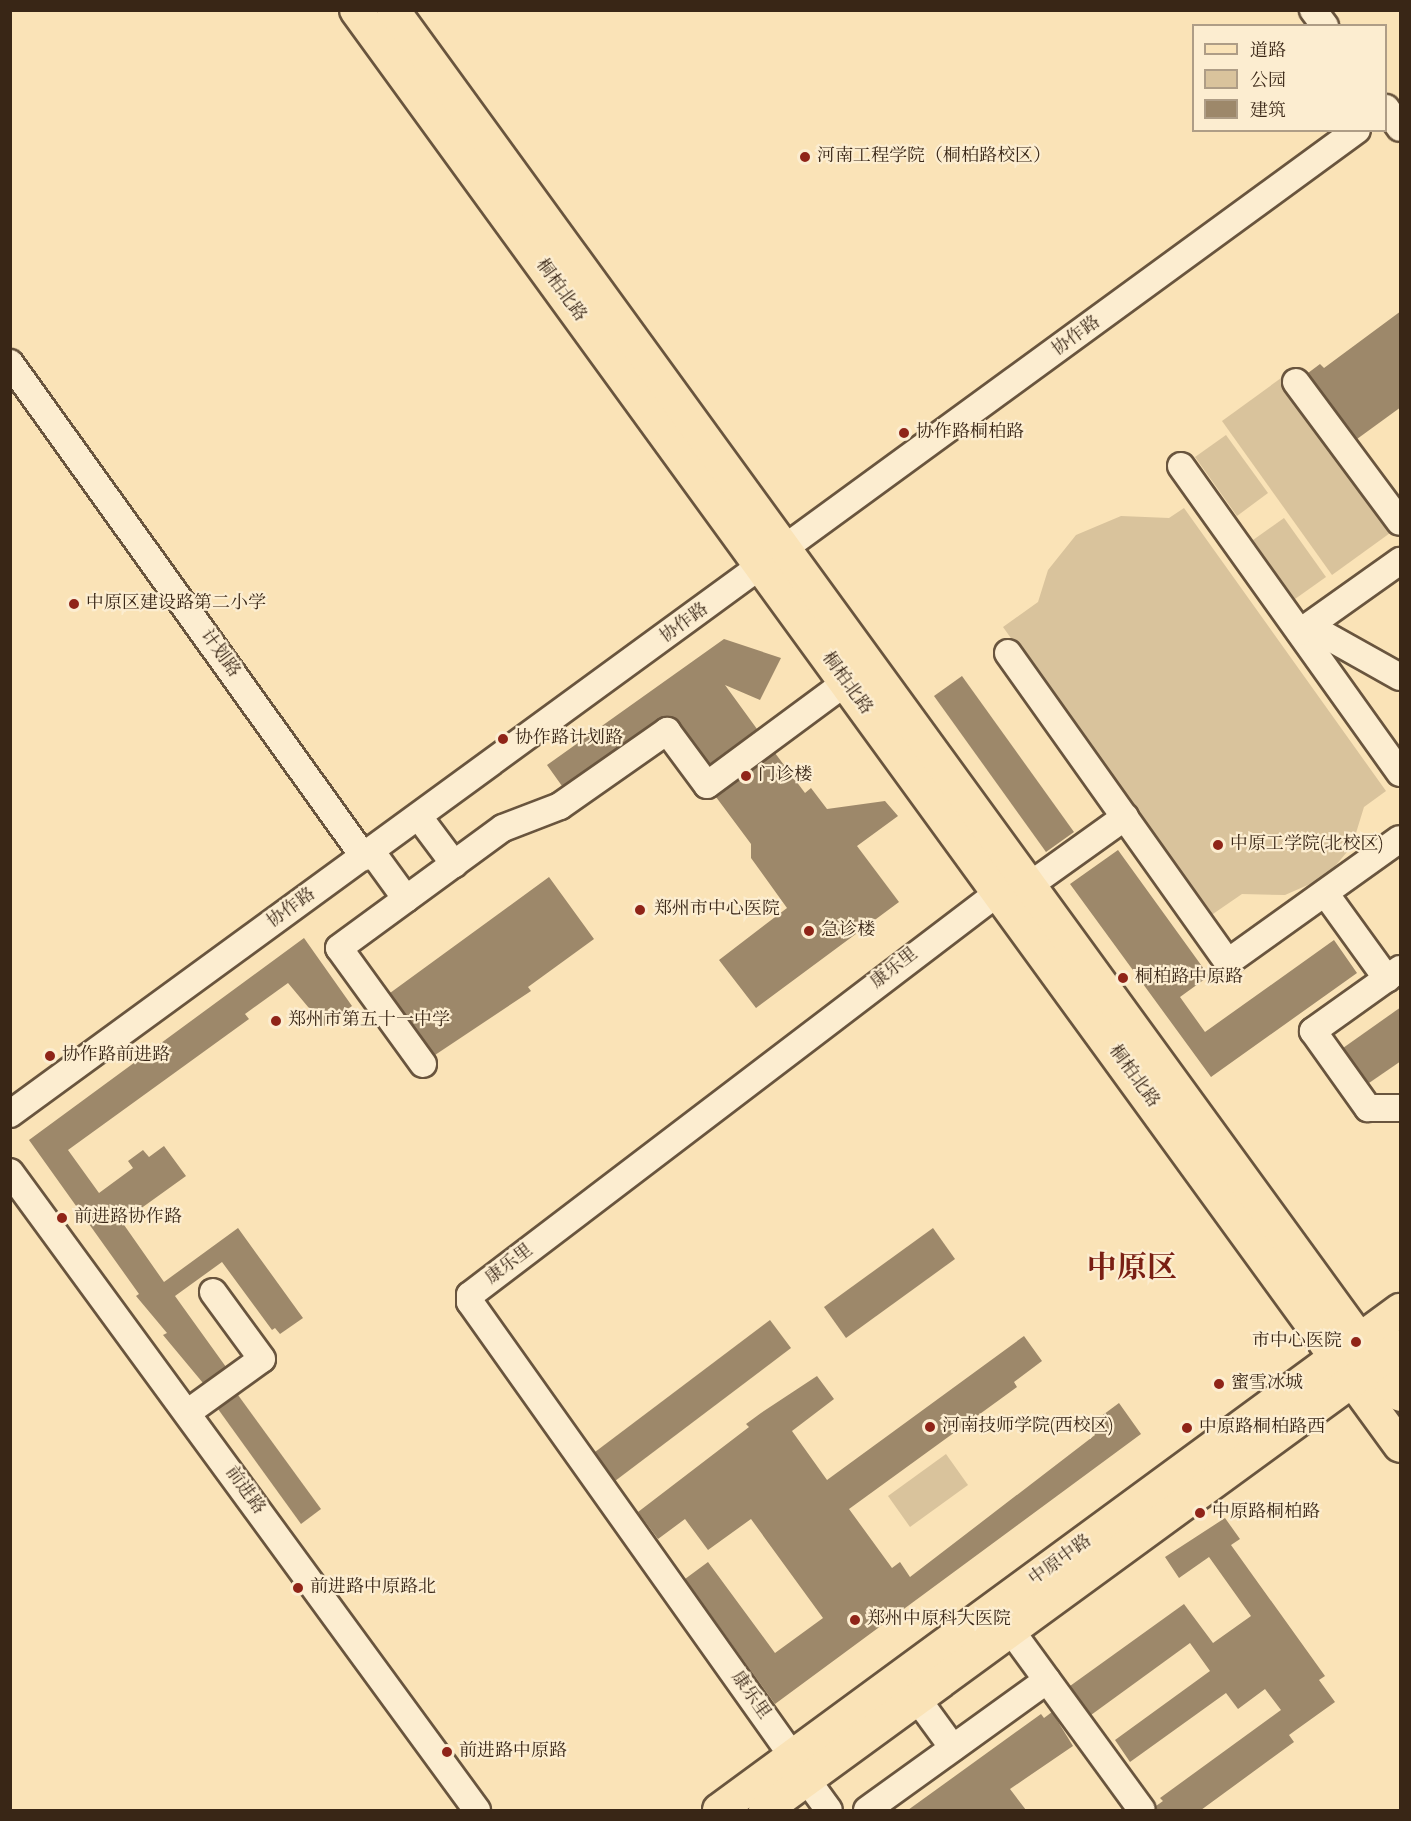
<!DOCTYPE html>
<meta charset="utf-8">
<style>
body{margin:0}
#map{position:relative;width:1411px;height:1821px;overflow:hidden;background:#fae3b7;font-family:"IM FELL English","Noto Serif SC",serif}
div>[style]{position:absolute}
.green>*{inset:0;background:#d9c39c}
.building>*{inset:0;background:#9d886a}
.roads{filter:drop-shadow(2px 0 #69553e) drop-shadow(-2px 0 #69553e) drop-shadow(0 2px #69553e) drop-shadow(0 -2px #69553e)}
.minor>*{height:26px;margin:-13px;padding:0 13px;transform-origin:13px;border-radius:13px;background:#fcedd0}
.major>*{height:32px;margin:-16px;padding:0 16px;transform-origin:16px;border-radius:16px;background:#fae3b7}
.dots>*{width:16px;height:16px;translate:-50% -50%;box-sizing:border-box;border:3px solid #fcedd0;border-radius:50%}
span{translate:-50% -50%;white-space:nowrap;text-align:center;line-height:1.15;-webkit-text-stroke:4.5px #fcedd0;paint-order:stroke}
.poi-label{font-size:18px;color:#392616}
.left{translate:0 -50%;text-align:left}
.right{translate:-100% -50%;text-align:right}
.street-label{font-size:18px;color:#392616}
.town-label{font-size:30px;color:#7a1f14;font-weight:700}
.frame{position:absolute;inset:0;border:12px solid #392616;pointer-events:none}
.legend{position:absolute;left:1192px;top:24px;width:195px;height:108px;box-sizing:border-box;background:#fcedd0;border:2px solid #ae9d86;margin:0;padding:8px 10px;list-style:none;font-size:18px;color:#392616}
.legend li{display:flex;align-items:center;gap:12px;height:30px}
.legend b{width:30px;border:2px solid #ae9d86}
</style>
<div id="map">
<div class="green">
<i style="clip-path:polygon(1288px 373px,1397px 528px,1332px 575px,1222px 421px)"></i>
<i style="clip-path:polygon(1226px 435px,1268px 493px,1237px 516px,1195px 457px)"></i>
<i style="clip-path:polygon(1184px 508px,1386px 791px,1364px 807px,1352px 846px,1326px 877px,1285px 895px,1242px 894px,1210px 916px,1003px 627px,1038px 602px,1048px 570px,1076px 535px,1121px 516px,1169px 518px)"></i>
<i style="clip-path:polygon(1284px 518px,1326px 577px,1295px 599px,1253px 540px)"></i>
<i style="clip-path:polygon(946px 1454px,968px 1485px,910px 1527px,888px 1496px)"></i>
</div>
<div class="building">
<i style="clip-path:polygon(1401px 311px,1401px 407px,1357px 439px,1308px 373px,1320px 364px,1324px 368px)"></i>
<i style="clip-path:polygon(724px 639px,781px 658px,760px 700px,725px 685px,757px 729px,710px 764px,679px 722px,665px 716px,562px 786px,547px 765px)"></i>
<i style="clip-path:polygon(962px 676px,1074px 832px,1046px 852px,934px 696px)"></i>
<i style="clip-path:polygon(775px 753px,805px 793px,811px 788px,827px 809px,885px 801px,898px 816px,857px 846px,899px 902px,756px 1008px,719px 960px,787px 908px,751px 858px,751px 844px,716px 797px)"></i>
<i style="clip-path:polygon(1118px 850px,1209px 976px,1180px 997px,1205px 1032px,1334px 940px,1357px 973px,1211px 1077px,1070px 884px)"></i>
<i style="clip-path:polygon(549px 877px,594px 939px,528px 987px,531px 991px,435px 1055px,390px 993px)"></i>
<i style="clip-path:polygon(304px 938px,352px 1006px,324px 1026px,288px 983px,245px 1014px,249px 1019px,68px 1150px,99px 1193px,133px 1168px,128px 1161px,143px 1150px,149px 1157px,164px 1146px,186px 1176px,122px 1222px,164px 1282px,238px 1228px,303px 1318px,280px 1334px,275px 1328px,272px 1330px,222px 1262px,175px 1296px,226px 1367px,203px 1383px,163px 1335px,167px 1333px,136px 1296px,139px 1294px,29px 1140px)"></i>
<i style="clip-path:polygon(1401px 1007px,1401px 1061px,1369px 1083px,1343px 1048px)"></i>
<i style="clip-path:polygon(933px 1228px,955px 1259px,846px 1338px,824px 1307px)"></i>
<i style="clip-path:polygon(770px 1320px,791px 1348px,615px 1481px,595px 1452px)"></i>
<i style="clip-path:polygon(1024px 1336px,1042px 1361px,1014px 1382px,1017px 1387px,849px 1509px,892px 1568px,900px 1562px,910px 1577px,1095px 1435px,1088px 1426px,1119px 1403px,1141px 1434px,775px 1704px,685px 1579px,708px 1562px,775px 1653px,823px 1618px,751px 1519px,708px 1550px,685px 1519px,658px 1539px,638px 1512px,749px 1427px,746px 1424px,761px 1413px,817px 1376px,834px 1399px,792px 1431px,827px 1480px)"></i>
<i style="clip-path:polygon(238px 1395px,321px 1509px,301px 1524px,218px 1409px)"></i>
<i style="clip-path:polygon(1225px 1518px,1240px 1539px,1231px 1545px,1325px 1676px,1319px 1680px,1335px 1702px,1289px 1735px,1294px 1742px,1201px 1810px,1157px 1810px,1156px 1806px,1163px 1801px,1160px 1798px,1281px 1710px,1265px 1689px,1238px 1709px,1226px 1693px,1130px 1762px,1115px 1740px,1210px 1671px,1190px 1643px,1091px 1715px,1070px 1686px,1184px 1604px,1213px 1643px,1251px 1616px,1209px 1557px,1179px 1578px,1165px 1557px)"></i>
<i style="clip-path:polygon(1052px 1712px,1073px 1746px,1010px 1789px,1026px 1810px,908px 1810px,1041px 1714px,1044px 1718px)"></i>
</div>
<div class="roads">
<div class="minor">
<i style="left:1313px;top:10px;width:20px;rotate:53deg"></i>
<i style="left:1386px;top:108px;width:24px;rotate:55deg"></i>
<i style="left:10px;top:363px;width:608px;rotate:54.37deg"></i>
<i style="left:1296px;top:382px;width:174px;rotate:53.4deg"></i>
<i style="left:1181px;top:466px;width:377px;rotate:54.5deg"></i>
<i style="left:1309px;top:626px;width:104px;rotate:29.3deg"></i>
<i style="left:1300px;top:632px;width:123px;rotate:-35.4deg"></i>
<i style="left:1008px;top:653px;width:379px;rotate:54.6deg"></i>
<i style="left:1228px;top:962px;width:211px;rotate:-35.6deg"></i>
<i style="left:419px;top:817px;width:59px;rotate:53.3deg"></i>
<i style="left:372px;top:852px;width:58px;rotate:54.1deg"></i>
<i style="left:1030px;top:885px;width:117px;rotate:-35.6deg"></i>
<i style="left:1325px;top:893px;width:106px;rotate:54.2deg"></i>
<i style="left:1400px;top:969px;width:107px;rotate:144.5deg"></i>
<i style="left:1313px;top:1031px;width:95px;rotate:54.5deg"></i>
<i style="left:1368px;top:1108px;width:32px"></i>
<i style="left:423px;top:1064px;width:143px;rotate:-125.9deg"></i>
<i style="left:339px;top:948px;width:203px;rotate:-36.2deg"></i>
<i style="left:503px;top:828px;width:61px;rotate:-21.1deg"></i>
<i style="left:560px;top:806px;width:131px;rotate:-35deg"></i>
<i style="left:667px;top:731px;width:67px;rotate:53.5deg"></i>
<i style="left:707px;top:785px;width:172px;rotate:-36.5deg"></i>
<i style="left:10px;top:1114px;width:1668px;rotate:-36.15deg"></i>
<i style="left:10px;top:1172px;width:791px;rotate:53.8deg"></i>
<i style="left:187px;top:1413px;width:92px;rotate:-35.8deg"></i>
<i style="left:262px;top:1359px;width:83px;rotate:-126.2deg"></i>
<i style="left:1012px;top:1632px;width:220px;rotate:53.9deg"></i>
<i style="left:918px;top:1700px;width:59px;rotate:53.9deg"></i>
<i style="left:793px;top:1757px;width:558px;rotate:-125.37deg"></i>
<i style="left:470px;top:1302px;width:7px;rotate:-90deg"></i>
<i style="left:470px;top:1295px;width:665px;rotate:-37.3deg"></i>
<i style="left:807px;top:1780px;width:37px;rotate:54deg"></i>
<i style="left:867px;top:1810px;width:222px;rotate:-35.8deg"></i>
</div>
<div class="major">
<i style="left:356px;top:10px;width:1775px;rotate:53.98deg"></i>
<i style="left:393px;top:10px;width:1712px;rotate:53.98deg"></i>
<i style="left:719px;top:1810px;width:845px;rotate:-36.29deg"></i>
<i style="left:765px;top:1810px;width:786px;rotate:-36.16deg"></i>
</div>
</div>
<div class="dots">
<i style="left:805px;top:157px;background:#8f2418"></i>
<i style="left:904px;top:433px;background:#8f2418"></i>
<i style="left:74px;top:604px;background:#8f2418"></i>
<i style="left:503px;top:739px;background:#8f2418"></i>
<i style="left:746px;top:776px;background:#8f2418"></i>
<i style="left:1218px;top:845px;background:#8f2418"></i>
<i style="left:640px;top:910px;background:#8f2418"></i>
<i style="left:809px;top:931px;background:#8f2418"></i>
<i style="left:1123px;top:978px;background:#8f2418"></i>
<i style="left:276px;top:1021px;background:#8f2418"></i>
<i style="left:50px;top:1056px;background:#8f2418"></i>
<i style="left:62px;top:1218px;background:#8f2418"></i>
<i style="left:1356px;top:1342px;background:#8f2418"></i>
<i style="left:1219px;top:1384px;background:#8f2418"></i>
<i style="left:930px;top:1427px;background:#8f2418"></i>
<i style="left:1187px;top:1428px;background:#8f2418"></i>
<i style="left:1200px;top:1513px;background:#8f2418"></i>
<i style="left:298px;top:1588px;background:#8f2418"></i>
<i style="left:855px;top:1620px;background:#8f2418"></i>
<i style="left:447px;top:1752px;background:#8f2418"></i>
</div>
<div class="poi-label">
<span class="left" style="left:817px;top:157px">河南工程学院（桐柏路校区）</span>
<span class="left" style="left:916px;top:433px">协作路桐柏路</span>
<span class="left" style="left:86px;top:604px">中原区建设路第二小学</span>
<span class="left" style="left:515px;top:739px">协作路计划路</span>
<span class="left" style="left:758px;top:776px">门诊楼</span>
<span class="left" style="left:1230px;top:845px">中原工学院(北校区)</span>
<span class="left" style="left:654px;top:910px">郑州市中心医院</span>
<span class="left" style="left:821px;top:931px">急诊楼</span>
<span class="left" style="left:1135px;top:978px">桐柏路中原路</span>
<span class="left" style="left:288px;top:1021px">郑州市第五十一中学</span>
<span class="left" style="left:62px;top:1056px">协作路前进路</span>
<span class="left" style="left:74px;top:1218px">前进路协作路</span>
<span class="right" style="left:1342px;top:1342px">市中心医院</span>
<span class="left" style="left:1231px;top:1384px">蜜雪冰城</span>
<span class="left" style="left:942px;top:1427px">河南技师学院(西校区)</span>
<span class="left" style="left:1199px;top:1428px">中原路桐柏路西</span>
<span class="left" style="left:1212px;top:1513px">中原路桐柏路</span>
<span class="left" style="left:310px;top:1588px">前进路中原路北</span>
<span class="left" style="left:867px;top:1620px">郑州中原科大医院</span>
<span class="left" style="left:459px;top:1752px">前进路中原路</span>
</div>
<div class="street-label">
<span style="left:560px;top:291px;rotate:54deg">桐柏北路</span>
<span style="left:1077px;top:337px;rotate:-36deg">协作路</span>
<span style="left:685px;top:624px;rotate:-36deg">协作路</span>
<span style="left:219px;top:654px;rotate:54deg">计划路</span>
<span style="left:846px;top:684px;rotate:54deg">桐柏北路</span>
<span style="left:292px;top:909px;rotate:-36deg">协作路</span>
<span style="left:895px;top:969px;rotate:-38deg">康乐里</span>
<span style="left:1133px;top:1077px;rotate:54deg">桐柏北路</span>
<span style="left:510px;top:1265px;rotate:-37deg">康乐里</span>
<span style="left:244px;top:1491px;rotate:54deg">前进路</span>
<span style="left:1061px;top:1561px;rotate:-36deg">中原中路</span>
<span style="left:750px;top:1696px;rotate:55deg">康乐里</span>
</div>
<div class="town-label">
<span style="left:1132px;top:1269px">中原区</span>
</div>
<div class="frame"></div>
<ul class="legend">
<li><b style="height:8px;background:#fae3b7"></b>道路</li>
<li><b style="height:16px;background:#d9c39c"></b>公园</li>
<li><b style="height:16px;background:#9d886a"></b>建筑</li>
</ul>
</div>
